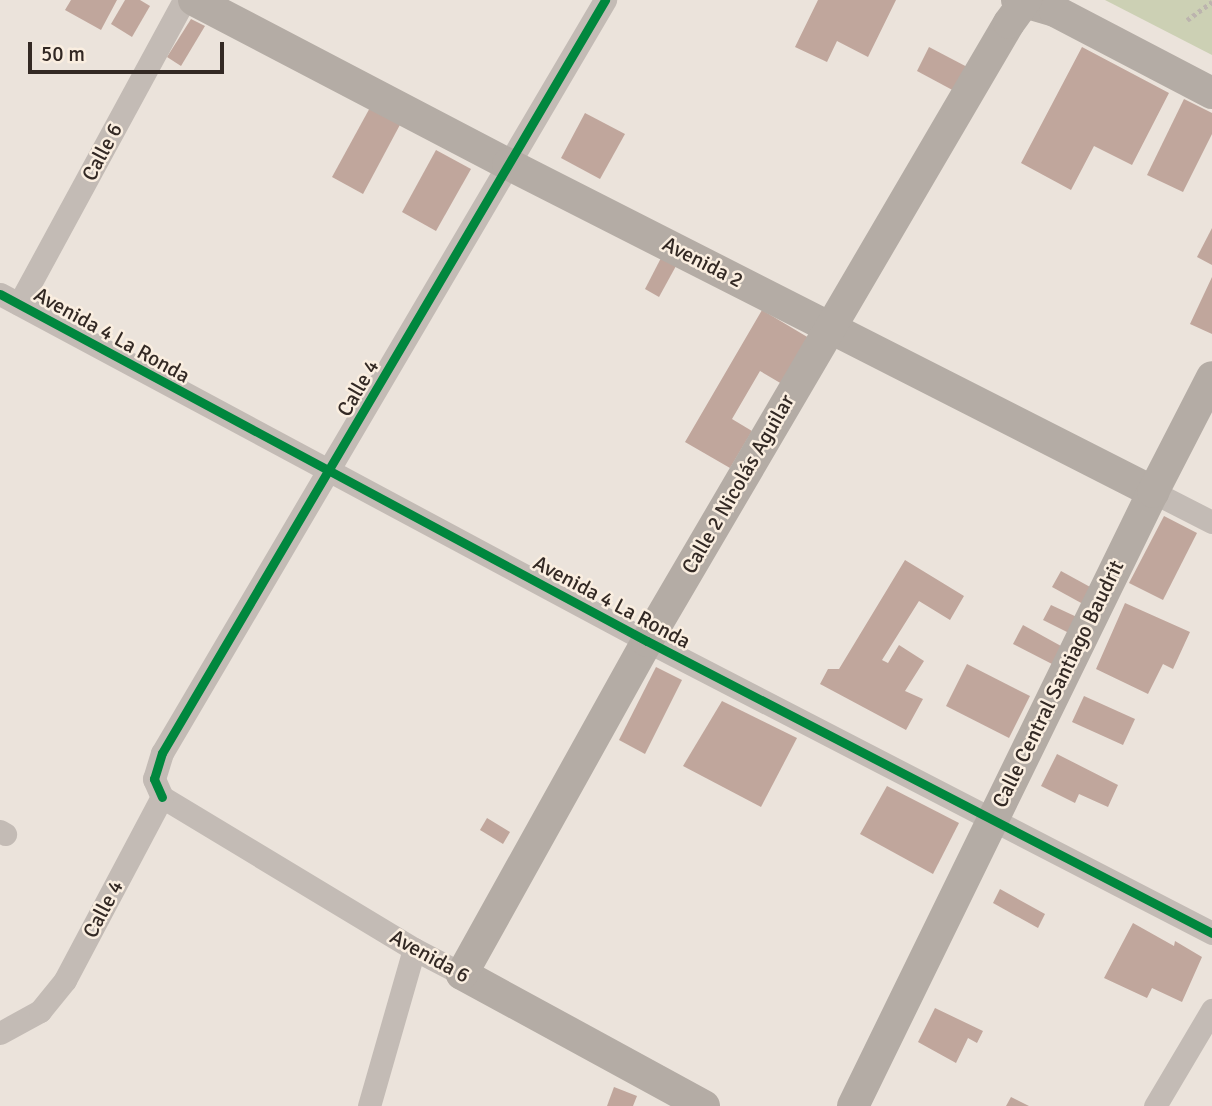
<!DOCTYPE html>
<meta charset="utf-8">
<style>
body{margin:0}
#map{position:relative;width:1212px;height:1106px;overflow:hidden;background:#ebe3db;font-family:Signika,sans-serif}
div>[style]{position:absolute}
.green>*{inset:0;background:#ccd0b4}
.building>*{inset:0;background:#c0a69c}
.path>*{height:4.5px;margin-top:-2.25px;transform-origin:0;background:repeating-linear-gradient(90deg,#bcb4ae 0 3.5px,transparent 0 7px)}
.street>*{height:23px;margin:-11.5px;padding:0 11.5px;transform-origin:11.5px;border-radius:11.5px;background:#c3bbb5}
.secondary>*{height:32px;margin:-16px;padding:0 16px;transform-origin:16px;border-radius:16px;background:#b4aca5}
.cycleway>*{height:9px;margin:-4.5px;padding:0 4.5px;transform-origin:4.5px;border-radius:4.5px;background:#00873e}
span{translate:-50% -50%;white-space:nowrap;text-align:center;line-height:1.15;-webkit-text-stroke:5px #faeee0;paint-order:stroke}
.street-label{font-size:21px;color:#332924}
.scale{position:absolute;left:28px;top:42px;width:196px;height:32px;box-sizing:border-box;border:4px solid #332924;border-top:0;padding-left:9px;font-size:21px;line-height:24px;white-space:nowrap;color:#332924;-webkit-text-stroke:5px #faeee0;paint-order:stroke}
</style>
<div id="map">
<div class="green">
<i style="clip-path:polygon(1105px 0,1212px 0,1212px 55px)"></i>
</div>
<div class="building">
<i style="clip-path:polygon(71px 0,117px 0,101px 30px,65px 10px)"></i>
<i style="clip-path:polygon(125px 0,140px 0,150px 6px,132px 37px,111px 24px)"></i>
<i style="clip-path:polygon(818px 0,896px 0,868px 57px,837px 41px,827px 62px,795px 47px)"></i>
<i style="clip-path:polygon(191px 19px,205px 26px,181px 66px,167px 57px)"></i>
<i style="clip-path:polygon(929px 47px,971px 69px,958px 93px,917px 71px)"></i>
<i style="clip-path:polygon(1082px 47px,1169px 93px,1132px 165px,1094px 146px,1071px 190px,1021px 163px)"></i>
<i style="clip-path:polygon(1184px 99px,1212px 113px,1212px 134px,1183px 192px,1147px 175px)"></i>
<i style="clip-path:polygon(372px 104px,402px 121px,363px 194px,332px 177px)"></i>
<i style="clip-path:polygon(585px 113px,625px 134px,600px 179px,561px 158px)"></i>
<i style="clip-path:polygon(436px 150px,471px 169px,436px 231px,402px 212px)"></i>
<i style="clip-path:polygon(1212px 228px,1212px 265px,1197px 257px)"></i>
<i style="clip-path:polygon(661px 258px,676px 266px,659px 297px,645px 289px)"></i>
<i style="clip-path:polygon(1212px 277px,1212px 334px,1190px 324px)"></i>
<i style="clip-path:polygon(762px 310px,809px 338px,782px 384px,760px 371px,732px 419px,752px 431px,730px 468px,685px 442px)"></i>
<i style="clip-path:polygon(1164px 516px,1197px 533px,1163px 600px,1129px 583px)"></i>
<i style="clip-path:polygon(905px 560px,964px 596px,950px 620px,919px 601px,882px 660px,888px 663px,899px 645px,924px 661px,905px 691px,923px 699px,906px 730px,820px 684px,828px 669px,839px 669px)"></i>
<i style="clip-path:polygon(1061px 571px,1092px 588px,1083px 604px,1052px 587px)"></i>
<i style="clip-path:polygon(1125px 603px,1190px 632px,1173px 669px,1163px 664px,1148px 694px,1096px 669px)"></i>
<i style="clip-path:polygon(1051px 605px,1079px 618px,1071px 634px,1043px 620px)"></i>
<i style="clip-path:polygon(1023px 625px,1061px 646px,1052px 664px,1013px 644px)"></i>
<i style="clip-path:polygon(967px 664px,1030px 696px,1009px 738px,946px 706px)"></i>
<i style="clip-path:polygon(656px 667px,682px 680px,645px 754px,619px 740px)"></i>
<i style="clip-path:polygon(1084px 696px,1135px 719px,1123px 745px,1072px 722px)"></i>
<i style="clip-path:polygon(722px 701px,797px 738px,761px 807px,683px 766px)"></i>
<i style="clip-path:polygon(1057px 754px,1118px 785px,1108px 807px,1079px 794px,1075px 803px,1041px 786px)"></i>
<i style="clip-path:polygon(887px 786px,959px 823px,933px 874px,860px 834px)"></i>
<i style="clip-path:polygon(487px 818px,510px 832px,503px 844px,480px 830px)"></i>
<i style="clip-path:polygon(1000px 889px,1045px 914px,1038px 928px,993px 903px)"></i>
<i style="clip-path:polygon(1133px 923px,1174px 946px,1175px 941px,1202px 957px,1182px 1002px,1152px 988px,1147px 998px,1104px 978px)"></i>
<i style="clip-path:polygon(935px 1008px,983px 1031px,977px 1043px,968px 1038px,956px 1063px,918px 1042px)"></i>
<i style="clip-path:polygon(614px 1087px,637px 1096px,633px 1106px,607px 1106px)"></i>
<i style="clip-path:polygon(1011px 1097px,1029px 1106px,1006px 1106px)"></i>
</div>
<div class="path">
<i style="left:1187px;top:20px;width:31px;rotate:-36deg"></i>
</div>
<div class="street">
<i style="left:0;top:294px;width:734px;rotate:28.21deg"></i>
<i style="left:647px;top:641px;width:636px;rotate:27.33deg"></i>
<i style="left:19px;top:304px;width:346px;rotate:-61.5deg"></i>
<i style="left:1153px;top:492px;width:66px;rotate:27deg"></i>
<i style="left:162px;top:797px;width:20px;rotate:-114deg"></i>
<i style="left:154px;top:779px;width:27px;rotate:-73deg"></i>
<i style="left:162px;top:753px;width:874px;rotate:-59.53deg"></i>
<i style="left:162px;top:797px;width:294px;rotate:31.1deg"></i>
<i style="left:414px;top:949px;width:54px;rotate:27.5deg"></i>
<i style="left:0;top:831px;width:6px;rotate:31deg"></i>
<i style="left:0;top:1033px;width:46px;rotate:-28.8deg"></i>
<i style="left:40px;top:1011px;width:40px;rotate:-51deg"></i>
<i style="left:65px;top:980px;width:207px;rotate:-62.1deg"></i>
<i style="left:369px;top:1106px;width:163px;rotate:-74deg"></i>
<i style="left:1155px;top:1106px;width:112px;rotate:-59.3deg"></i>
</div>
<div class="secondary">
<i style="left:194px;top:0;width:354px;rotate:27.6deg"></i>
<i style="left:508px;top:164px;width:724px;rotate:26.95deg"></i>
<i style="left:1017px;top:0;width:40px;rotate:16deg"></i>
<i style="left:1055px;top:11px;width:177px;rotate:27.6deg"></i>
<i style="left:704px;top:1106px;width:276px;rotate:-151.4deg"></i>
<i style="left:462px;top:974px;width:381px;rotate:-60.9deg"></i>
<i style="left:647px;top:641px;width:716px;rotate:-59.64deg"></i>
<i style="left:1009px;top:23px;width:29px;rotate:-54deg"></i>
<i style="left:853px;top:1106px;width:683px;rotate:-63.96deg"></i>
<i style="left:1153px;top:492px;width:129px;rotate:-62.8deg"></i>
</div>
<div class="cycleway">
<i style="left:0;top:294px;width:734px;rotate:28.21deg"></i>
<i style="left:647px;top:641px;width:636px;rotate:27.33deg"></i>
<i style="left:162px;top:797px;width:20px;rotate:-114deg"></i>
<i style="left:154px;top:779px;width:27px;rotate:-73deg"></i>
<i style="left:162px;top:753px;width:874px;rotate:-59.53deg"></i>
</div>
<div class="street-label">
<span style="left:102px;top:152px;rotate:-62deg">Calle 6</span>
<span style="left:703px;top:262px;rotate:27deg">Avenida 2</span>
<span style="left:112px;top:335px;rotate:29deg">Avenida 4 La Ronda</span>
<span style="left:358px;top:388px;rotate:-60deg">Calle 4</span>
<span style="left:738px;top:484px;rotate:-60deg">Calle 2 Nicolás Aguilar</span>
<span style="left:612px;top:602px;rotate:28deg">Avenida 4 La Ronda</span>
<span style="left:1058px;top:684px;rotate:-64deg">Calle Central Santiago Baudrit</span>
<span style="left:103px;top:909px;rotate:-62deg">Calle 4</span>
<span style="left:430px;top:956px;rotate:29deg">Avenida 6</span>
</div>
<div class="scale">50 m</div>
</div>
